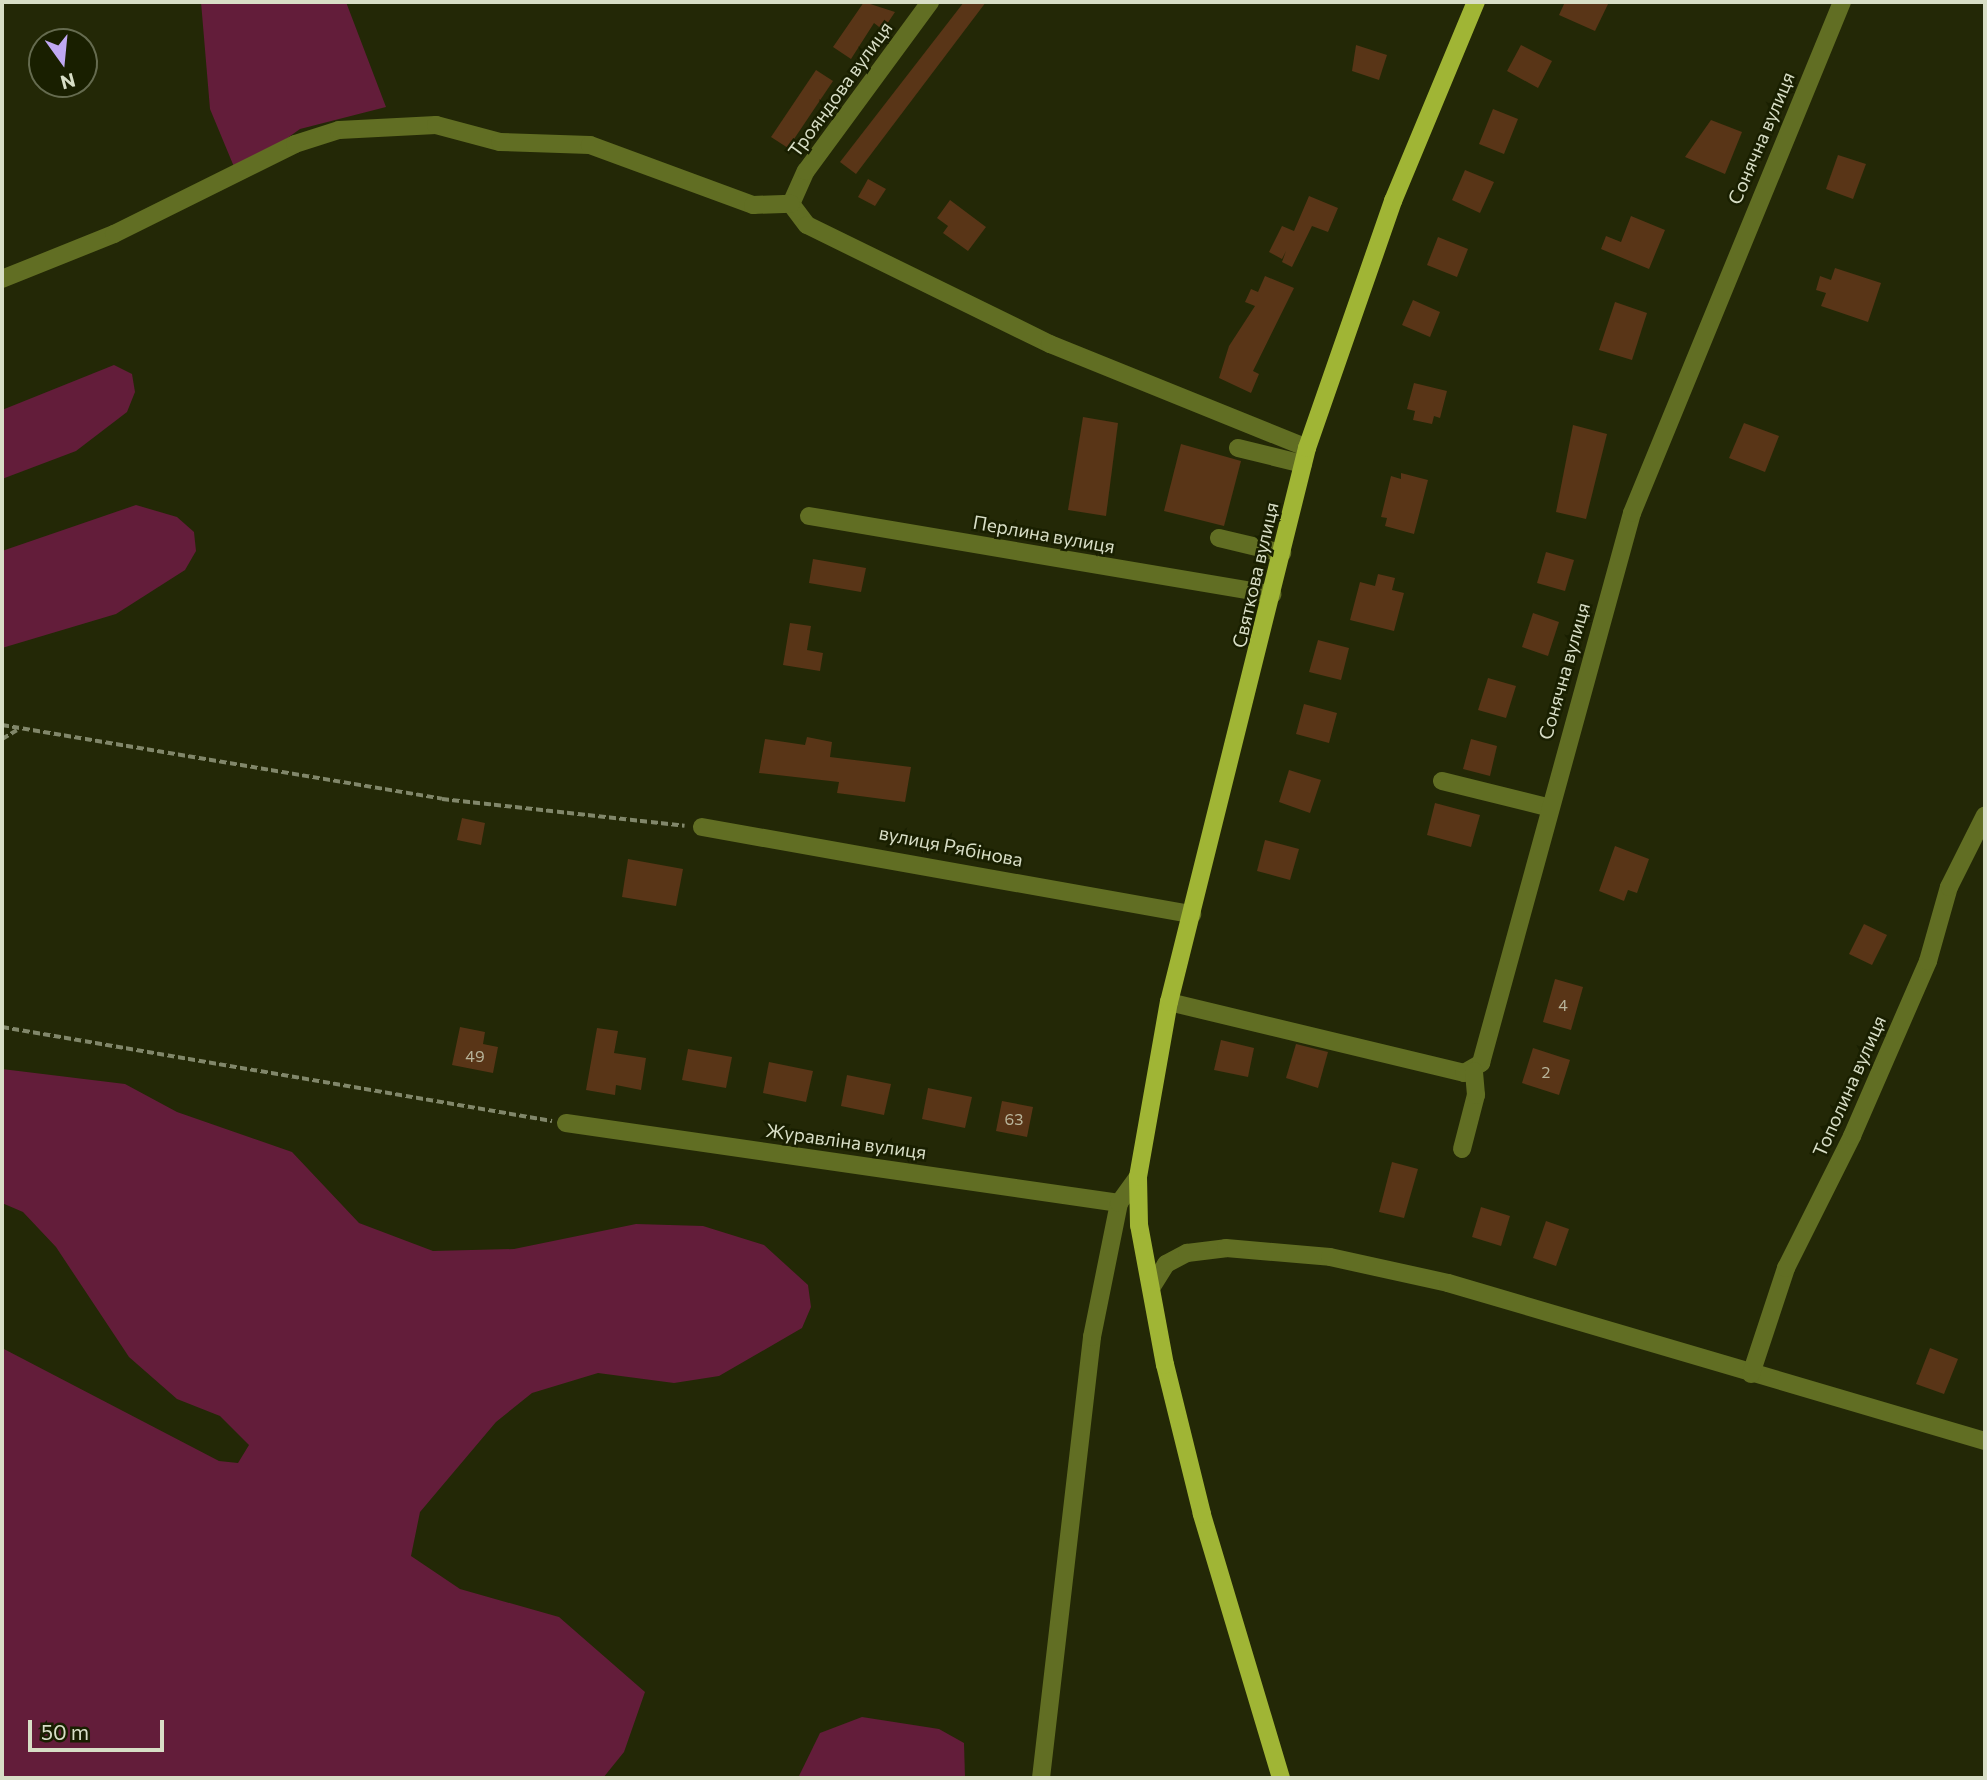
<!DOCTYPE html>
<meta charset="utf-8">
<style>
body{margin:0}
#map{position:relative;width:1987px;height:1780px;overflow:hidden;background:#232806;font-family:Commissioner,sans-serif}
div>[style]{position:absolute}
.green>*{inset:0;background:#631d3a}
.building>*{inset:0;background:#593517}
.path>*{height:3.5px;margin-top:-1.75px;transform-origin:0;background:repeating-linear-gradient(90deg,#81876a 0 7px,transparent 0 10.5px)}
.minor>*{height:18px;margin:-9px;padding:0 9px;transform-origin:9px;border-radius:9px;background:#616e23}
.major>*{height:18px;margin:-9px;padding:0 9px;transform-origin:9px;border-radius:9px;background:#a0b535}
span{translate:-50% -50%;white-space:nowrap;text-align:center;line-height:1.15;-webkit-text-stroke:5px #191f00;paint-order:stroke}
.number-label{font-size:16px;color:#b8b49a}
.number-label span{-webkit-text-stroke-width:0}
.street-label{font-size:19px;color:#d8dec6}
.frame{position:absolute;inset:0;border:4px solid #d8dec6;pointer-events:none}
.north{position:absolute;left:28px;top:28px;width:70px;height:70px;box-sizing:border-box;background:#191f00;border:2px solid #656b4f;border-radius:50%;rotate:165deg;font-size:19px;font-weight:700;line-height:28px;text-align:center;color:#d8dec6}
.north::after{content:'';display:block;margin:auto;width:24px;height:32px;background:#c0a8f3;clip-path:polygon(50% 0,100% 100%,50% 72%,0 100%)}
.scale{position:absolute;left:28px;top:1720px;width:136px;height:32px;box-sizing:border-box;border:4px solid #d8dec6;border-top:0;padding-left:9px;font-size:21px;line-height:24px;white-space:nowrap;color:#d8dec6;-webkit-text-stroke:5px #191f00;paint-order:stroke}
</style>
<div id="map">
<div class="green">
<i style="clip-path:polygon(201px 2px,346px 2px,386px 107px,300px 129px,237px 174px,210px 109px)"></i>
<i style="clip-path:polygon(114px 365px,132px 374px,135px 392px,127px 412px,76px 451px,2px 479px,2px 410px)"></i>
<i style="clip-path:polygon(136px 505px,177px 517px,194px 532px,196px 551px,185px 570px,116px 614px,2px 648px,2px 551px)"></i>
<i style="clip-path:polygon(2px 1069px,125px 1084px,177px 1112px,292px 1152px,359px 1223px,433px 1251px,514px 1249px,636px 1224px,703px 1226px,764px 1245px,808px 1285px,811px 1307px,802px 1328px,719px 1376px,674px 1383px,598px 1373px,532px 1393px,496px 1422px,420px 1512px,411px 1556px,460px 1589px,559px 1617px,645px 1692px,624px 1752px,603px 1778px,2px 1778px,2px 1348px,219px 1461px,238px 1463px,249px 1445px,220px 1416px,177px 1399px,129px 1357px,56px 1247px,23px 1212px,2px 1203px)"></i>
<i style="clip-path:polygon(862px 1717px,939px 1729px,964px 1743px,965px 1778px,798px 1778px,820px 1733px)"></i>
</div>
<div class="building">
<i style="clip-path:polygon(864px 2px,895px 12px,883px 30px,874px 23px,851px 59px,833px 47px)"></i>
<i style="clip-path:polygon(964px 2px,986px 2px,856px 174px,840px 162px)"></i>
<i style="clip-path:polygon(1565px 2px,1609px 2px,1595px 31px,1559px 15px)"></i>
<i style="clip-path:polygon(1356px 45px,1387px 55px,1379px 80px,1352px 71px)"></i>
<i style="clip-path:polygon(1521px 45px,1552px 61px,1538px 88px,1507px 71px)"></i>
<i style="clip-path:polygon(816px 70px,833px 81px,788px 148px,771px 137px)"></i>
<i style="clip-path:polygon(1493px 109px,1518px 119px,1504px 154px,1479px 144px)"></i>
<i style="clip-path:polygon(1711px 120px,1742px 132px,1725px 174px,1685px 157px)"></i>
<i style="clip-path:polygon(1838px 155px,1866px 164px,1853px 199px,1826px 189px)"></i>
<i style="clip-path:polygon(1465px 170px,1494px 182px,1480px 213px,1452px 200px)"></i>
<i style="clip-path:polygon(868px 179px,886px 189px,875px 206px,858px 197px)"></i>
<i style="clip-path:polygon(1309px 196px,1338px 208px,1328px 232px,1312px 226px,1292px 267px,1282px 262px,1286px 251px,1282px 259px,1269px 252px,1282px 226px,1294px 231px)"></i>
<i style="clip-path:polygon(950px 200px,986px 227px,968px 251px,943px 233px,948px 226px,937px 218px)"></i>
<i style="clip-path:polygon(1631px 216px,1665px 230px,1649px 269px,1601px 249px,1606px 236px,1621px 242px)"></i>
<i style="clip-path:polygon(1438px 237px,1468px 249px,1457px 277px,1427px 265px)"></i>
<i style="clip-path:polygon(1835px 268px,1881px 283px,1868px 322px,1821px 306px,1826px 293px,1816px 290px,1820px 276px,1831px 280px)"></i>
<i style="clip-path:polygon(1265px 276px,1294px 288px,1253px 371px,1259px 374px,1251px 393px,1219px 378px,1229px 346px,1255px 306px,1245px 302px,1251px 289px,1258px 292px)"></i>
<i style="clip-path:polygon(1413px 300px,1440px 312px,1430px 337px,1402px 325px)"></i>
<i style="clip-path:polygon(1615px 302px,1647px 313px,1632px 360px,1599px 350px)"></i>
<i style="clip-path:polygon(1414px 383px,1447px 391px,1440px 418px,1434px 416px,1432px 424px,1413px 420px,1415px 411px,1407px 409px)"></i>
<i style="clip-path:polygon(1083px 417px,1118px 423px,1106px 516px,1068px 510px)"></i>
<i style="clip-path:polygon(1744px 423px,1779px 436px,1765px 472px,1729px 458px)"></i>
<i style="clip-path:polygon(1573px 425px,1607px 434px,1586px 519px,1556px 512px)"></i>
<i style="clip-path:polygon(1181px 444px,1241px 461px,1224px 526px,1164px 511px)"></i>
<i style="clip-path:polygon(1401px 473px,1428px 480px,1414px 534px,1385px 526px,1387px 518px,1381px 517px,1391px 476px,1401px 479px)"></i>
<i style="clip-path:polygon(1546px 552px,1574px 560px,1565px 591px,1537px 583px)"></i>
<i style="clip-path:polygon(813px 559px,866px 568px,861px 592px,809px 583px)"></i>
<i style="clip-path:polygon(1378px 574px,1395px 578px,1392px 590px,1404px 593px,1394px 631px,1350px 620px,1360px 582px,1375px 586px)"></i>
<i style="clip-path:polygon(1533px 613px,1559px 622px,1548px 656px,1522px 647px)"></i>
<i style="clip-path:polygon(790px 623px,811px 626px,807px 650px,823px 653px,820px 671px,783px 665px)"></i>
<i style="clip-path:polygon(1318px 640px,1349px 648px,1341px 680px,1309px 672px)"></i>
<i style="clip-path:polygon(1488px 678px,1516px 686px,1506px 718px,1478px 710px)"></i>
<i style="clip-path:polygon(1304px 704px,1337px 713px,1329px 743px,1296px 734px)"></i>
<i style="clip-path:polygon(807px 737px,832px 742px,830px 757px,911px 767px,905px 802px,837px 793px,839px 782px,759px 773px,765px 739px,805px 745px)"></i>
<i style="clip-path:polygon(1471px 739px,1497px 746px,1490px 776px,1463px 769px)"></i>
<i style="clip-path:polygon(1289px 770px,1321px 780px,1310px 813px,1279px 802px)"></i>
<i style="clip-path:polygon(1435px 803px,1480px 815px,1471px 847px,1427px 835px)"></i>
<i style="clip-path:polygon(462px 818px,485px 823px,481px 845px,457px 840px)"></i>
<i style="clip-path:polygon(1265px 840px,1299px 849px,1290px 880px,1257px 871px)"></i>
<i style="clip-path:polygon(1615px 846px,1649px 859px,1637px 893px,1628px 890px,1624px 901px,1599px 891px)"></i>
<i style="clip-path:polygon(628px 859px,683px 869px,676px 906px,622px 897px)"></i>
<i style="clip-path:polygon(1864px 924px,1887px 935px,1872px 965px,1849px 954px)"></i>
<i style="clip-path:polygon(1555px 979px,1583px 987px,1571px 1030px,1543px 1022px)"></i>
<i style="clip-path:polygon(460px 1027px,485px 1032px,483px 1044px,498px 1047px,493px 1073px,452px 1065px)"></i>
<i style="clip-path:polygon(597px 1028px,618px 1031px,614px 1053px,646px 1058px,641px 1090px,616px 1085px,615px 1095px,586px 1090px)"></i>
<i style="clip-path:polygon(1221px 1040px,1254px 1048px,1248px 1077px,1214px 1070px)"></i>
<i style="clip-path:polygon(1296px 1044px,1328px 1052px,1318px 1088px,1286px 1078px)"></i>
<i style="clip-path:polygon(1533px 1048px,1570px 1060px,1559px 1095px,1522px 1083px)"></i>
<i style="clip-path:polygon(688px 1049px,732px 1057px,726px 1088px,682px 1080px)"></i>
<i style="clip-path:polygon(769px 1062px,813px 1071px,806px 1102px,763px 1093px)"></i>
<i style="clip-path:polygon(847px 1075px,891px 1084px,884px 1115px,841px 1106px)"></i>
<i style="clip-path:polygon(928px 1088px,972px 1097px,965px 1128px,922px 1119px)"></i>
<i style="clip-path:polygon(1002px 1101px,1033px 1107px,1027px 1137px,996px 1131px)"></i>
<i style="clip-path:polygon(1392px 1162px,1418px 1169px,1404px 1218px,1379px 1212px)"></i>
<i style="clip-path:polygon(1481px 1207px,1510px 1216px,1501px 1246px,1472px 1237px)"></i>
<i style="clip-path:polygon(1546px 1221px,1569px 1229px,1556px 1266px,1533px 1258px)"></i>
<i style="clip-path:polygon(1930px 1348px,1958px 1359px,1944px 1394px,1916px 1384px)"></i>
</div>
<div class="path">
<i style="left:2px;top:725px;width:446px;rotate:9.5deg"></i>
<i style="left:442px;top:799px;width:244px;rotate:6.3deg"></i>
<i style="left:2px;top:739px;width:17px;rotate:-31deg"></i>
<i style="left:2px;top:1027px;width:558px;rotate:9.7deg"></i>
</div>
<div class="minor">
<i style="left:791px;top:204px;width:26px;rotate:53deg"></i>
<i style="left:807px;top:225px;width:271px;rotate:26.1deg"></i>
<i style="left:1050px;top:344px;width:277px;rotate:22deg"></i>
<i style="left:791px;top:204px;width:36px;rotate:-66deg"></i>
<i style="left:806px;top:171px;width:210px;rotate:-53.7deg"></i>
<i style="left:2px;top:279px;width:121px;rotate:-21.9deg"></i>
<i style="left:114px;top:234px;width:202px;rotate:-26.4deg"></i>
<i style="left:295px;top:144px;width:46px;rotate:-17.7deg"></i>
<i style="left:339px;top:130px;width:97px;rotate:-3deg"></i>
<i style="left:436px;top:125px;width:66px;rotate:14.9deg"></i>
<i style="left:500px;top:142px;width:90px;rotate:1.9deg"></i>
<i style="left:590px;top:145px;width:174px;rotate:20.2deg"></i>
<i style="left:753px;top:205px;width:38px;rotate:-2deg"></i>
<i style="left:1238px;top:448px;width:67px;rotate:13.8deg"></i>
<i style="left:809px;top:516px;width:470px;rotate:9.6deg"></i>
<i style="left:1219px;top:538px;width:65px;rotate:13.4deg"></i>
<i style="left:1442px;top:781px;width:108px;rotate:13.9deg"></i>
<i style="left:702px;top:827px;width:498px;rotate:10.1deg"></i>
<i style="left:1169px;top:1002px;width:303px;rotate:13.5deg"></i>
<i style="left:1464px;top:1073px;width:20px;rotate:-30deg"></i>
<i style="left:1481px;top:1063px;width:570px;rotate:-74.65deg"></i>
<i style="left:1632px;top:513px;width:552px;rotate:-67.66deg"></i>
<i style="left:566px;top:1123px;width:559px;rotate:8.23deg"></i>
<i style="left:1462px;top:1149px;width:56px;rotate:-75.5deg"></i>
<i style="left:1476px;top:1095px;width:24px;rotate:-95deg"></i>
<i style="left:1153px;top:1285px;width:25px;rotate:-58deg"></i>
<i style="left:1166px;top:1264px;width:24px;rotate:-28deg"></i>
<i style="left:1187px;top:1253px;width:39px;rotate:-7deg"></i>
<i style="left:1226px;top:1248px;width:104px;rotate:4.9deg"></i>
<i style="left:1330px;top:1257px;width:121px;rotate:12.4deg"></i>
<i style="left:1448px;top:1283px;width:560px;rotate:16.4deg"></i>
<i style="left:1751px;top:1374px;width:112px;rotate:-71.7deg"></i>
<i style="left:1786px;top:1268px;width:148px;rotate:-63.4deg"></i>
<i style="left:1852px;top:1136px;width:191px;rotate:-66.5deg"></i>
<i style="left:1928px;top:961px;width:77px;rotate:-74.2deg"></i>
<i style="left:1949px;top:887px;width:80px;rotate:-63.4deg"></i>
<i style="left:1041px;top:1778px;width:444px;rotate:-83.4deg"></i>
<i style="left:1092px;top:1337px;width:137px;rotate:-78.6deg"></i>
<i style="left:1119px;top:1203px;width:32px;rotate:-54deg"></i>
</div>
<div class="major">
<i style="left:1281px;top:1778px;width:276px;rotate:-106.7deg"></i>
<i style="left:1202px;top:1514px;width:154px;rotate:-103.9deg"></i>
<i style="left:1165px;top:1365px;width:142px;rotate:-100.5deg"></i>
<i style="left:1139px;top:1225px;width:48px;rotate:-91.2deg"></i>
<i style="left:1138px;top:1177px;width:178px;rotate:-80deg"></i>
<i style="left:1169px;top:1002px;width:571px;rotate:-76.01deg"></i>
<i style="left:1307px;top:448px;width:262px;rotate:-70.8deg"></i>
<i style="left:1393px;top:201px;width:216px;rotate:-67.4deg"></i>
</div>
<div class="number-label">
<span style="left:1563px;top:1005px">4</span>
<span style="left:475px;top:1056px">49</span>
<span style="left:1546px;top:1072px">2</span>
<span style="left:1014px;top:1119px">63</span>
</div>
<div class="street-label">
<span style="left:840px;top:89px;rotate:-54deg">Трояндова вулиця</span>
<span style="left:1761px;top:138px;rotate:-67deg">Сонячна вулиця</span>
<span style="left:1044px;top:534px;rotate:10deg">Перлина вулиця</span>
<span style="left:1255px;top:575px;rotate:-77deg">Святкова вулиця</span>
<span style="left:1564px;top:671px;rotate:-74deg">Сонячна вулиця</span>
<span style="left:951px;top:846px;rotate:11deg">вулиця Рябінова</span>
<span style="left:1849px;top:1086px;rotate:-66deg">Тополина вулиця</span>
<span style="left:846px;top:1141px;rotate:8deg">Журавліна вулиця</span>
</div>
<div class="frame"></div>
<div class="north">N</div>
<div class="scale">50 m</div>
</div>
